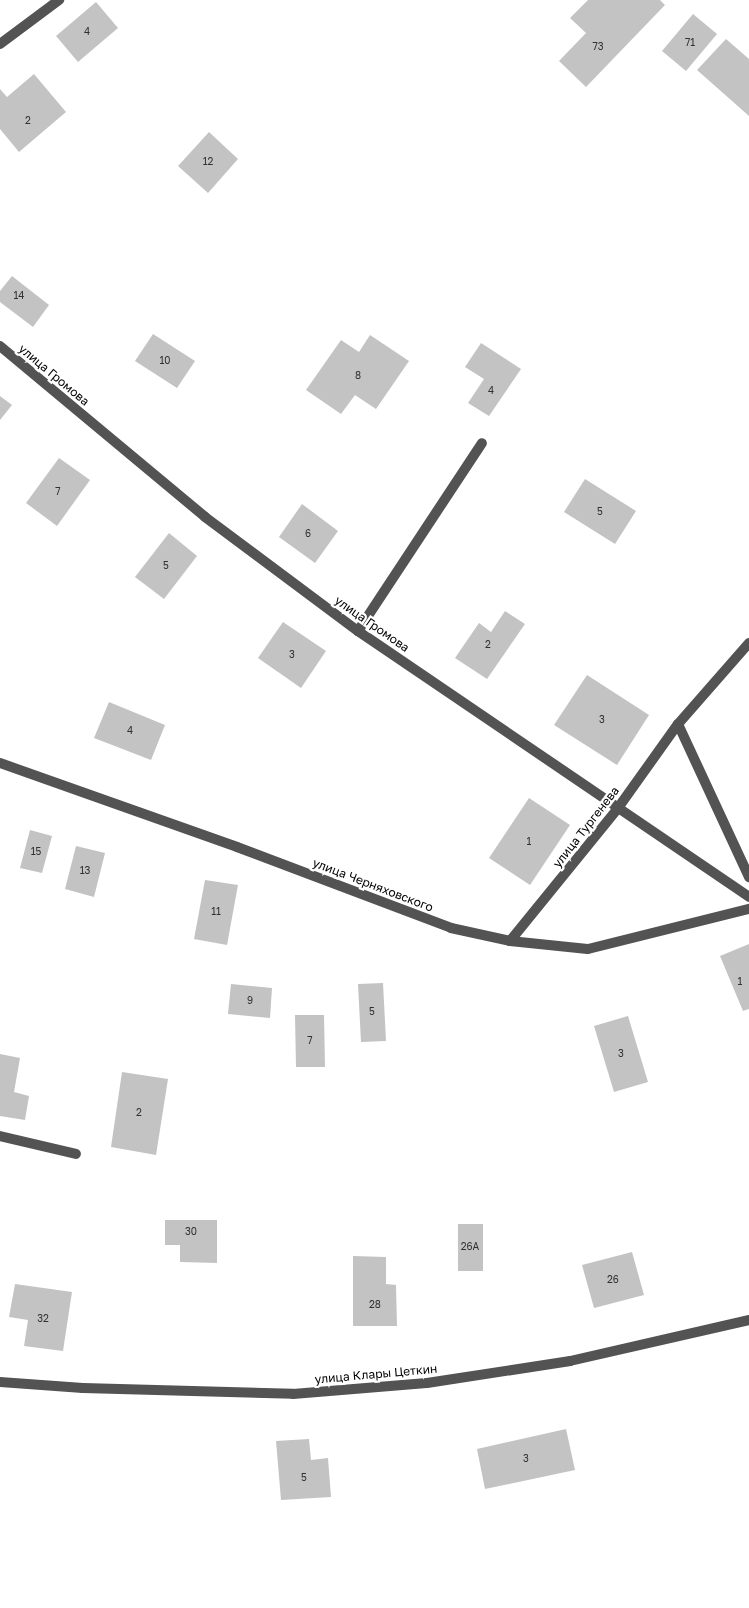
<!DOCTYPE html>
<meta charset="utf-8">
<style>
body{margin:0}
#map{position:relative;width:749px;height:1608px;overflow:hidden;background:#fff;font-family:"Golos Text",sans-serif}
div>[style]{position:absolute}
.building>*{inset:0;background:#c3c3c3}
.lane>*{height:10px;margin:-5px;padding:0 5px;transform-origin:5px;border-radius:5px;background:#535353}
.street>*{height:10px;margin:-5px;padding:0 5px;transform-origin:5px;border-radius:5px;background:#535353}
span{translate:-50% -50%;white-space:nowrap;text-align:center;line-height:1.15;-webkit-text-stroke:4.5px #fff;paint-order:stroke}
.number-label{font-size:10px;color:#313131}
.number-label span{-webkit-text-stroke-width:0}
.street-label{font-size:12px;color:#000}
</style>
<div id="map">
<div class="building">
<i style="clip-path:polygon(588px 0,660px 0,665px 5px,586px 87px,559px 61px,586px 33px,570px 18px)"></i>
<i style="clip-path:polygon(96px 2px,118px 28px,78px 62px,56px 36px)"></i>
<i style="clip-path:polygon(693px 14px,717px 34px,686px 71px,662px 51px)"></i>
<i style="clip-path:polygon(726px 39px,749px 59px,749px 116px,697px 70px)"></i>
<i style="clip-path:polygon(34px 74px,66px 112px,19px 152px,0 129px,0 89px,7px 97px)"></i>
<i style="clip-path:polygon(209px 132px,238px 159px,208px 193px,178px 166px)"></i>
<i style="clip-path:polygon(12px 276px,49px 305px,33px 327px,0 302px,0 291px)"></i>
<i style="clip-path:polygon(153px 334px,195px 361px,177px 388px,135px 361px)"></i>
<i style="clip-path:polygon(370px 335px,409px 361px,376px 409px,355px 395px,341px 414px,306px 390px,341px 340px,359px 352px)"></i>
<i style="clip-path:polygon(481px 343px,521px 369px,489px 416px,468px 403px,484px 379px,465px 367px)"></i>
<i style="clip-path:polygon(0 396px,12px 405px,0 420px)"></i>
<i style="clip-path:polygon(59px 458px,90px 480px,57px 526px,26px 503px)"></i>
<i style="clip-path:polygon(585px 479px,636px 511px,615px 544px,564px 512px)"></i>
<i style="clip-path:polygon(302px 504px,338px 531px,315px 563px,279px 537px)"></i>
<i style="clip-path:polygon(169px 533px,197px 556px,164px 599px,135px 577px)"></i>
<i style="clip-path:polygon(505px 611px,525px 624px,487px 679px,455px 658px,479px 623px,491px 632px)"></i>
<i style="clip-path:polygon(283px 622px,326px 651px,301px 688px,258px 658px)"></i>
<i style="clip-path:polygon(587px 675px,649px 715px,617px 765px,554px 725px)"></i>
<i style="clip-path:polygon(109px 702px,165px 725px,151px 760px,94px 738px)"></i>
<i style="clip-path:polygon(529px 798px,570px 825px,530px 885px,489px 858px)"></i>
<i style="clip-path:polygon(30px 830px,52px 836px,42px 873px,20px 868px)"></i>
<i style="clip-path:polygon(76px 846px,105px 853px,94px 897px,65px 889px)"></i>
<i style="clip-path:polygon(205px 880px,238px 885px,227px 945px,194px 939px)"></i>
<i style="clip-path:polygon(749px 944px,749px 1009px,743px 1011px,720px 956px)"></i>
<i style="clip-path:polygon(383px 983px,386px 1041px,361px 1042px,358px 984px)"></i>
<i style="clip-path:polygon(231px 984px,272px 988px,270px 1018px,228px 1014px)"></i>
<i style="clip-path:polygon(295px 1015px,324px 1015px,325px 1067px,296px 1067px)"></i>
<i style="clip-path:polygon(628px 1016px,648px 1082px,614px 1092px,594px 1026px)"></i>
<i style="clip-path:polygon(0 1054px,20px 1058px,14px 1092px,29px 1096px,25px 1120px,0 1116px)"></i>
<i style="clip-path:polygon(122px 1072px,168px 1079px,156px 1155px,111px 1147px)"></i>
<i style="clip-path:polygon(165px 1220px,217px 1220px,217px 1263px,180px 1262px,180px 1245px,165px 1245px)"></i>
<i style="clip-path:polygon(458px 1224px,483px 1224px,483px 1271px,458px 1271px)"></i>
<i style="clip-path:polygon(632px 1252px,644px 1295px,594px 1308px,582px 1265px)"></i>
<i style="clip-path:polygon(353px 1256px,386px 1257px,386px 1284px,396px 1285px,397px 1326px,353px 1326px)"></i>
<i style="clip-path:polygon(15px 1284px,72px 1292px,63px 1351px,24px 1346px,28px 1320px,9px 1317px)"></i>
<i style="clip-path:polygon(566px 1429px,575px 1470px,485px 1489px,477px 1449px)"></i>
<i style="clip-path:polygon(309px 1439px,311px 1460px,328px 1458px,331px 1497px,281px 1500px,276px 1441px)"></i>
</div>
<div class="lane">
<i style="left:358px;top:631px;width:225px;rotate:-56.6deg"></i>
</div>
<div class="street">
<i style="left:0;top:44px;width:74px;rotate:-36.7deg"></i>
<i style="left:0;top:346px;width:267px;rotate:39.8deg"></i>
<i style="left:205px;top:517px;width:191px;rotate:36.7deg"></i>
<i style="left:358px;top:631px;width:473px;rotate:34.2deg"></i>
<i style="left:749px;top:643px;width:108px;rotate:131.2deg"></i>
<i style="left:678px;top:724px;width:169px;rotate:65.1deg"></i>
<i style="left:0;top:763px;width:251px;rotate:19.5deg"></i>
<i style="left:237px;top:847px;width:229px;rotate:20.7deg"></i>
<i style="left:451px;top:928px;width:60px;rotate:12.4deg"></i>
<i style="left:510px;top:941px;width:78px;rotate:5.9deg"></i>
<i style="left:588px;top:949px;width:166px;rotate:-14deg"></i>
<i style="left:510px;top:941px;width:171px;rotate:-50.9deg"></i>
<i style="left:618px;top:808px;width:103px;rotate:-54.5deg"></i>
<i style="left:0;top:1136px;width:78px;rotate:13.3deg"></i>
<i style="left:0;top:1382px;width:83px;rotate:4.1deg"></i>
<i style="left:83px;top:1388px;width:210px;rotate:1.6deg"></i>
<i style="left:293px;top:1394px;width:134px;rotate:-4.7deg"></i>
<i style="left:427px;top:1383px;width:145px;rotate:-8.7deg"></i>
<i style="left:570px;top:1361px;width:184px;rotate:-12.9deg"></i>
</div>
<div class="number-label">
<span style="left:87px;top:32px">4</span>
<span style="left:690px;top:43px">71</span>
<span style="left:598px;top:47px">73</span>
<span style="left:28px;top:121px">2</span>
<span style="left:208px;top:162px">12</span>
<span style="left:19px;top:296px">14</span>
<span style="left:165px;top:361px">10</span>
<span style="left:358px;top:376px">8</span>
<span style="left:491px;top:391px">4</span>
<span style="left:58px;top:492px">7</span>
<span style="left:600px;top:512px">5</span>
<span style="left:308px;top:534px">6</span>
<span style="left:166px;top:566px">5</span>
<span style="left:488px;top:645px">2</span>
<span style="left:292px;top:655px">3</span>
<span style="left:602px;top:720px">3</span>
<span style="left:130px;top:731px">4</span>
<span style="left:529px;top:842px">1</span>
<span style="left:36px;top:852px">15</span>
<span style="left:85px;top:871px">13</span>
<span style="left:216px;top:912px">11</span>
<span style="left:740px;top:982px">1</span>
<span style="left:250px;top:1001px">9</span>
<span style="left:372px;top:1012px">5</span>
<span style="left:310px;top:1041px">7</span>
<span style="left:621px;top:1054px">3</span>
<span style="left:139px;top:1113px">2</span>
<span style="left:191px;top:1232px">30</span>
<span style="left:470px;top:1247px">26А</span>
<span style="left:613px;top:1280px">26</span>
<span style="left:375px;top:1305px">28</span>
<span style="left:43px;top:1319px">32</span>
<span style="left:526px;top:1459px">3</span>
<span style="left:304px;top:1478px">5</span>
</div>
<div class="street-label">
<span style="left:54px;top:375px;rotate:40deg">улица Громова</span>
<span style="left:372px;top:624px;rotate:35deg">улица Громова</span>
<span style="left:586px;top:827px;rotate:-52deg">улица Тургенева</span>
<span style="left:373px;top:885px;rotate:21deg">улица Черняховского</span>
<span style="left:376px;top:1374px;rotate:-5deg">улица Клары Цеткин</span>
</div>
</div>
